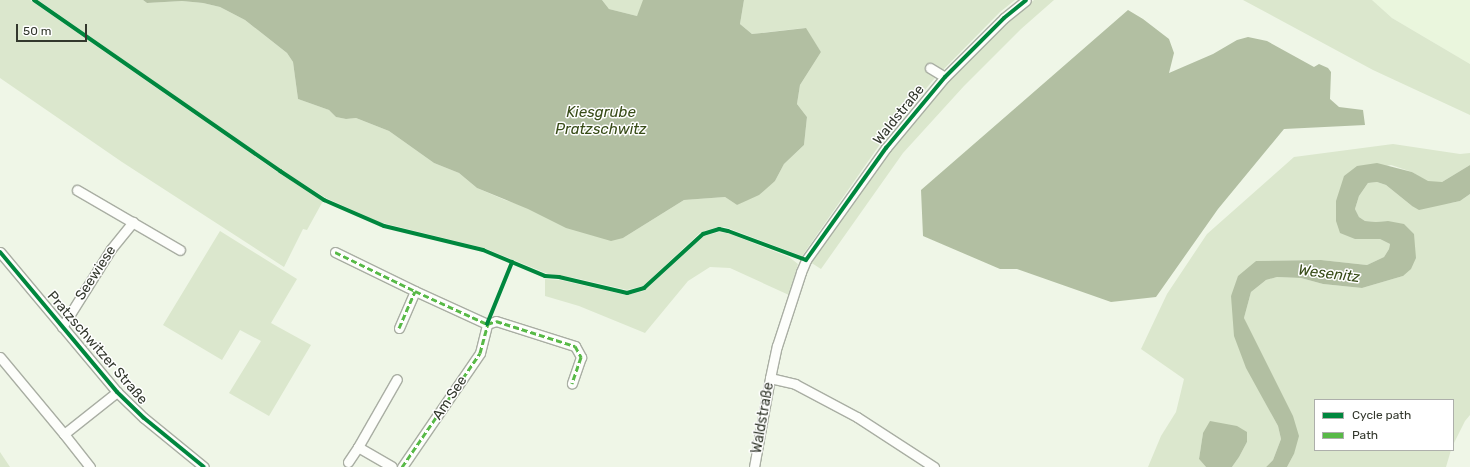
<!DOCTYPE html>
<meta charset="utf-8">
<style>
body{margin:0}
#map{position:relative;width:1470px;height:467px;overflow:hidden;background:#eff6e7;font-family:Rubik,sans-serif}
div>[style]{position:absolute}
.built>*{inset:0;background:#eaf6dd}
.green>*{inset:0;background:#dbe7cd}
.water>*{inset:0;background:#b2bfa2}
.roads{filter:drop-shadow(1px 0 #a9aea3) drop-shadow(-1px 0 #a9aea3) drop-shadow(0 1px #a9aea3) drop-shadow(0 -1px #a9aea3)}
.minor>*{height:9px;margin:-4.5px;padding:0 4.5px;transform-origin:4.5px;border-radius:4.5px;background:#fdfefb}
.quiet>*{height:3px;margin-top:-1.5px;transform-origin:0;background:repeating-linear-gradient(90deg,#58b947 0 6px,transparent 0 9px)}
.cycleway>*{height:4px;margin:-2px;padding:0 2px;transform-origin:2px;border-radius:2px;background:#00873e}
span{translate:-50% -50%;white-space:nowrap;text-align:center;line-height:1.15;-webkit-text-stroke:3px #fff;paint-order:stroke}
.street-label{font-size:14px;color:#33382d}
.water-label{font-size:15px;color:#374b17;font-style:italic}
.legend{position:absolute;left:1314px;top:399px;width:140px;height:52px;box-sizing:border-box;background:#fff;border:1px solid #adafab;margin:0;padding:5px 7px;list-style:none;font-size:12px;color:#33382d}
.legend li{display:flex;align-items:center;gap:8px;height:20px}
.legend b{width:20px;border:1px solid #adafab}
.scale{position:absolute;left:16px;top:24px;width:71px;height:18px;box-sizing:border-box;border:2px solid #33382d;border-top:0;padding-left:5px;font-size:12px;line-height:14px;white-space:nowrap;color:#33382d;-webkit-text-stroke:3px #fff;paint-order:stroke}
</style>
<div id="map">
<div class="built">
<i style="clip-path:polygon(1372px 0,1470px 0,1470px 64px,1392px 18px)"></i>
</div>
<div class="green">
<i style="clip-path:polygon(0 0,30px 0,279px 173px,323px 201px,307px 230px,303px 229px,284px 267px,122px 162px,0 78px)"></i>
<i style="clip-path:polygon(38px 0,143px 0,147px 3px,182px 1px,203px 3px,220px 7px,245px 20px,287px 53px,293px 62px,298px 99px,329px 110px,336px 117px,346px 119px,356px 118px,389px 131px,434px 163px,459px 173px,477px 188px,505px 200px,623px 238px,684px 200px,725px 197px,737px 205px,775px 181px,784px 164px,804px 145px,807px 117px,797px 104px,800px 85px,821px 52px,805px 28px,752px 34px,740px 24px,744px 0,1015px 0,1000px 12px,934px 79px,883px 140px,802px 256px,725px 227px,718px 227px,701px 232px,643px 286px,627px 290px,575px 278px,548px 274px,484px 248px,379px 222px,326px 198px,281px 170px)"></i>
<i style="clip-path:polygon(602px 0,643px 0,644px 3px,637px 16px,609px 9px)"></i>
<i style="clip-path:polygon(1034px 0,1054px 0,1021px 29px,964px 86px,903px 153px,821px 269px,810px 262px,854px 198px,947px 81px,1006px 22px)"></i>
<i style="clip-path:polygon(1243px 0,1372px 0,1392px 18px,1470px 64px,1470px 115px,1373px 70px)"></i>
<i style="clip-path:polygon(1393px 144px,1460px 154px,1470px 153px,1470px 165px,1442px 182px,1428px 182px,1412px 172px,1391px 165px,1344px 176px,1355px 239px,1380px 239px,1390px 244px,1389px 249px,1384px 257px,1367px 265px,1321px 260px,1256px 261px,1231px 296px,1265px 402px,1278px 426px,1281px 439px,1273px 460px,1266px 467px,1232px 467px,1239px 457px,1247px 442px,1247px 432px,1203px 433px,1199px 459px,1206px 467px,1148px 467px,1161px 436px,1176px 412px,1184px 379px,1141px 349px,1167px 294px,1207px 234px,1294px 157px)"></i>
<i style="clip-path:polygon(1377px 182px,1386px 185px,1412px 206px,1451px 203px,1460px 201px,1470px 194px,1470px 415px,1465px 421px,1453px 445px,1453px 400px,1315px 400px,1315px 450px,1451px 450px,1446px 467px,1287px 467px,1294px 454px,1244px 318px,1251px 292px,1266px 280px,1277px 277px,1301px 278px,1323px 284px,1362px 288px,1403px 276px,1388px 221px,1376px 222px,1365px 221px,1359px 217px,1355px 209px,1359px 196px,1368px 183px)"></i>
<i style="clip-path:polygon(220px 231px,297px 279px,271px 323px,311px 345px,269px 416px,229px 393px,261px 341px,240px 330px,222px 360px,163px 325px)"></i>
<i style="clip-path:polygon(719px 232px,728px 233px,789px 257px,798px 264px,789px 295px,730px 268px,710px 267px,688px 281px,645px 333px,579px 306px,545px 296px,545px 279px,560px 280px,626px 295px,644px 291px,704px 236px)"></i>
<i style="clip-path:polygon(0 452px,10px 467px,0 467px)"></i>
</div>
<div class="water">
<i style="clip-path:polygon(143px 0,602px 0,609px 9px,637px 16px,643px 0,744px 0,740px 24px,752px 34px,806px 28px,821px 52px,800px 85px,797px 104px,807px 117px,804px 145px,784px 164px,775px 181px,759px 195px,737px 205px,725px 197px,684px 200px,623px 238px,611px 241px,566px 228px,528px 209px,477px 188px,459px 173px,434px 163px,389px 131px,356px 118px,346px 119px,336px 117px,329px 110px,298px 99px,293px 62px,287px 53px,245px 20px,220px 7px,203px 3px,182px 1px,147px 3px)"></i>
<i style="clip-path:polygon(1128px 10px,1143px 19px,1169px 39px,1174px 53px,1169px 73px,1213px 54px,1237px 40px,1248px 37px,1267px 41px,1314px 67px,1319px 64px,1328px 68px,1331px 72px,1330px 99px,1339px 107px,1363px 110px,1365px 125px,1284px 129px,1218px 209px,1156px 297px,1111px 302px,1017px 269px,1000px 269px,923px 236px,921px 190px)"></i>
<i style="clip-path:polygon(1377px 163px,1412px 172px,1428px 181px,1442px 182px,1470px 165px,1470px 194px,1460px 201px,1419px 210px,1412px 206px,1386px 185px,1377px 182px,1368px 183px,1359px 196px,1355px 209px,1359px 217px,1365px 221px,1376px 222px,1388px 221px,1404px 224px,1414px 234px,1416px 258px,1411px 269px,1403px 276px,1362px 288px,1323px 284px,1301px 278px,1277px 277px,1266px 280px,1251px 292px,1244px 318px,1293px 416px,1299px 436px,1294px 454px,1287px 467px,1266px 467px,1273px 460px,1281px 439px,1278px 426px,1246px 368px,1234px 336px,1231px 296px,1238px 276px,1256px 261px,1321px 260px,1367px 265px,1384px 257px,1389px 249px,1390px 244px,1380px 239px,1355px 239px,1340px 233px,1336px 221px,1336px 201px,1344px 176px,1357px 166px)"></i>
<i style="clip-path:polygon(1210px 421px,1237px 426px,1247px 432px,1247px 442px,1239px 457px,1232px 467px,1206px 467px,1199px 459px,1203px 433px)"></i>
</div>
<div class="roads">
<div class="minor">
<i style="left:930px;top:68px;width:17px;rotate:31deg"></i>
<i style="left:77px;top:190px;width:119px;rotate:30.2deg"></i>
<i style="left:0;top:252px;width:182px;rotate:50.1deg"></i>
<i style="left:117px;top:392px;width:37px;rotate:44deg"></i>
<i style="left:144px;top:418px;width:77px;rotate:39.2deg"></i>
<i style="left:335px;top:252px;width:89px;rotate:26deg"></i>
<i style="left:415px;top:291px;width:79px;rotate:24.6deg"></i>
<i style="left:487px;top:324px;width:9px;rotate:-18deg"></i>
<i style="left:496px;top:321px;width:83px;rotate:17.6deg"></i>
<i style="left:575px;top:346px;width:13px;rotate:61deg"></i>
<i style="left:581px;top:357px;width:28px;rotate:109deg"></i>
<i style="left:62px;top:327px;width:92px;rotate:-57.9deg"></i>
<i style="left:111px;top:249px;width:35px;rotate:-51deg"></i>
<i style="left:399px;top:328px;width:40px;rotate:-66.6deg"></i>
<i style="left:0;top:357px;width:100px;rotate:50.3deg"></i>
<i style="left:64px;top:434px;width:68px;rotate:-38.4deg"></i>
<i style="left:770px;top:378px;width:26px;rotate:13deg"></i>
<i style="left:795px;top:384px;width:70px;rotate:28deg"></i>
<i style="left:857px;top:417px;width:92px;rotate:33deg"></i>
<i style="left:64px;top:434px;width:42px;rotate:51.8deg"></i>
<i style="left:358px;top:447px;width:78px;rotate:-60.2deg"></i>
<i style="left:348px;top:462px;width:18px;rotate:-56deg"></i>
<i style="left:358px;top:447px;width:39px;rotate:30deg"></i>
<i style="left:402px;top:467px;width:138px;rotate:-55.6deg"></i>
<i style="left:480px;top:353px;width:30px;rotate:-76deg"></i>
<i style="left:754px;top:467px;width:90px;rotate:-79.8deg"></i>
<i style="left:770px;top:378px;width:33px;rotate:-78deg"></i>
<i style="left:777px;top:346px;width:78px;rotate:-72deg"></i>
<i style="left:801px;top:272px;width:13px;rotate:-67deg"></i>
<i style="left:806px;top:260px;width:138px;rotate:-54.5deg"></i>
<i style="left:886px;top:148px;width:92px;rotate:-50.3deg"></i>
<i style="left:945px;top:77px;width:83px;rotate:-45deg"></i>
<i style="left:1004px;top:18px;width:28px;rotate:-39deg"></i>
</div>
</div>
<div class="quiet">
<i style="left:335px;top:252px;width:89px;rotate:26deg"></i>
<i style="left:415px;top:291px;width:79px;rotate:24.6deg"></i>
<i style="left:487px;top:324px;width:9px;rotate:-18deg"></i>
<i style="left:496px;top:321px;width:83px;rotate:17.6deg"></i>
<i style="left:575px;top:346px;width:13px;rotate:61deg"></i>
<i style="left:581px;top:357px;width:28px;rotate:109deg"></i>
<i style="left:399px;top:328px;width:40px;rotate:-66.6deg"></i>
<i style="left:402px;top:467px;width:138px;rotate:-55.6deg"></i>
<i style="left:480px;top:353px;width:34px;rotate:-75deg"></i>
</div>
<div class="cycleway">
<i style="left:34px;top:0;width:300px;rotate:34.8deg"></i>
<i style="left:280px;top:171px;width:53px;rotate:33.4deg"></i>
<i style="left:324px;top:200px;width:65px;rotate:23.4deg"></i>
<i style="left:384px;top:226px;width:102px;rotate:13.6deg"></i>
<i style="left:483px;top:250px;width:67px;rotate:22.8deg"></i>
<i style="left:545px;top:276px;width:14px;rotate:4deg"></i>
<i style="left:559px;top:277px;width:70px;rotate:13.2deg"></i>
<i style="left:627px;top:293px;width:18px;rotate:-16deg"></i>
<i style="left:644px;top:288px;width:80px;rotate:-42.5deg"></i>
<i style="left:703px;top:234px;width:17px;rotate:-17deg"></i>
<i style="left:719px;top:229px;width:9px;rotate:13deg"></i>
<i style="left:728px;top:231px;width:83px;rotate:20.4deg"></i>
<i style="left:806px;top:260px;width:138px;rotate:-54.5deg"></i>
<i style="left:886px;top:148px;width:92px;rotate:-50.3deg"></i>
<i style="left:945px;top:77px;width:83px;rotate:-45deg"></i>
<i style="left:1004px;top:18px;width:28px;rotate:-39deg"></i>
<i style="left:0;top:252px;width:182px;rotate:50.1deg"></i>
<i style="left:117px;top:392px;width:37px;rotate:44deg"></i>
<i style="left:144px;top:418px;width:77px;rotate:39.2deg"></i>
<i style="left:487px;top:324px;width:67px;rotate:-68deg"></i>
</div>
<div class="street-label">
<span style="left:899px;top:115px;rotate:-51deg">Waldstraße</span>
<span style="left:96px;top:273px;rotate:-57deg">Seewiese</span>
<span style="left:97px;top:348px;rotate:49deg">Pratzschwitzer Straße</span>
<span style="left:450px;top:398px;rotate:-56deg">Am See</span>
<span style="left:763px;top:418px;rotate:-80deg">Waldstraße</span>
</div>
<div class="water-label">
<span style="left:601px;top:121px">Kiesgrube<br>Pratzschwitz</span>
<span style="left:1329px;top:274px;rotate:7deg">Wesenitz</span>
</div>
<ul class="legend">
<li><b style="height:5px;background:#00873e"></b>Cycle path</li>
<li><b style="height:5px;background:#58b947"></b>Path</li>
</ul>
<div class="scale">50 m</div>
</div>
